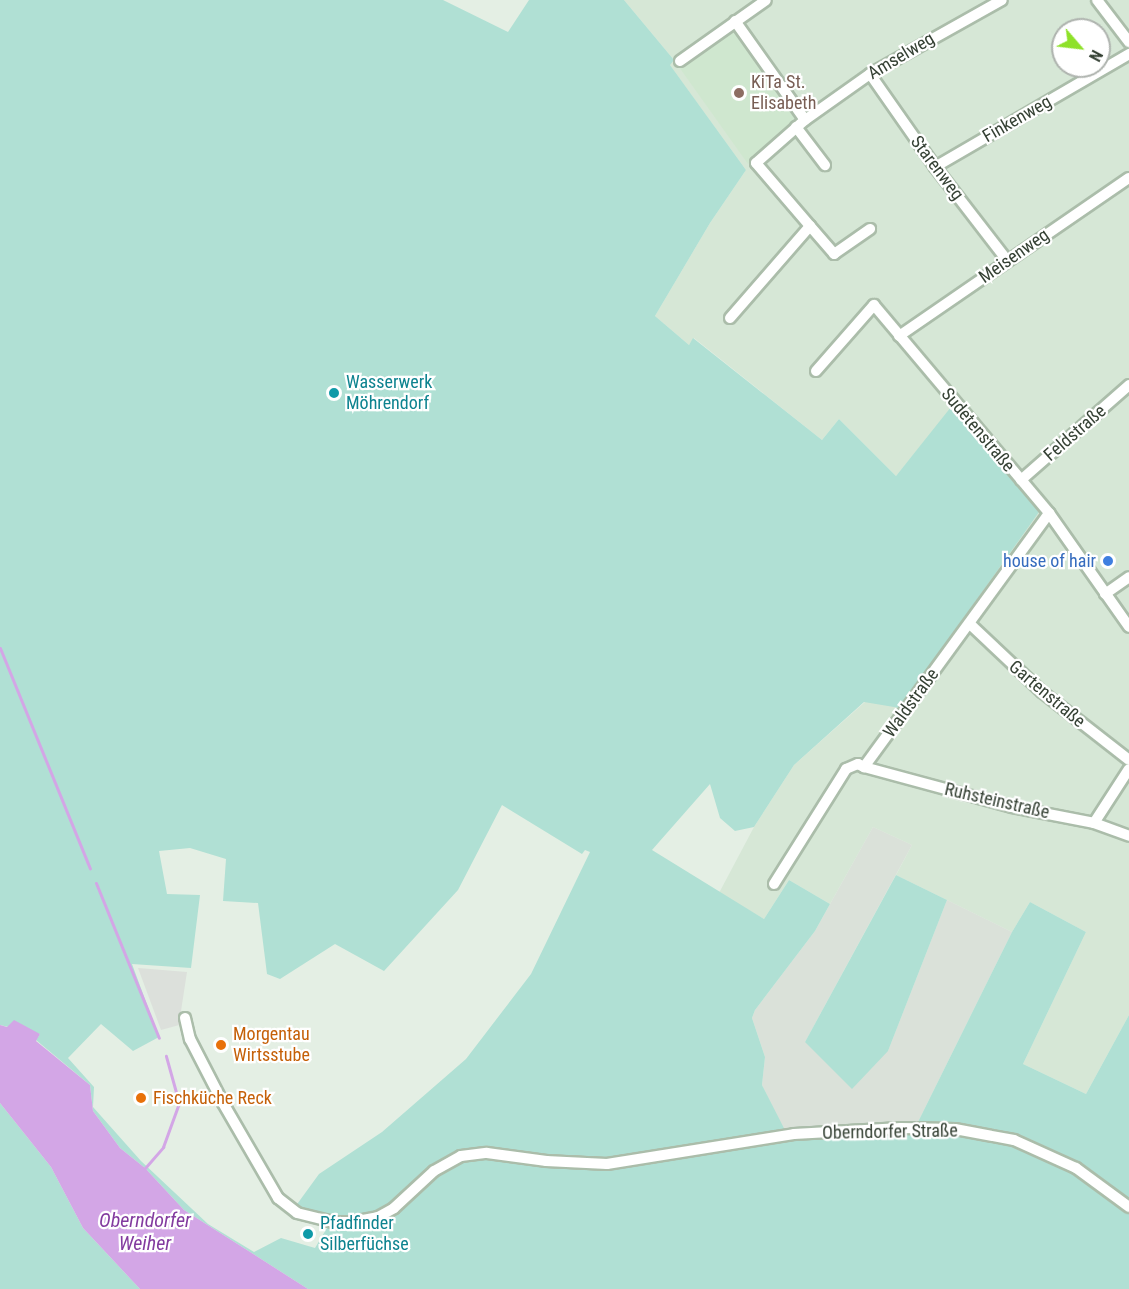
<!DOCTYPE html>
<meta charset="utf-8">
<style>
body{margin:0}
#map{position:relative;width:1129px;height:1289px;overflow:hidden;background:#e4efe4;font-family:"Roboto Condensed",sans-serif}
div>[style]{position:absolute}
.residential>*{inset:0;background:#d6e7d6}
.industrial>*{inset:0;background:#dae1d9}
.education>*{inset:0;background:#cfe7cf}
.green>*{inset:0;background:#b0e0d4}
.parking>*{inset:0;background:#dce0db}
.water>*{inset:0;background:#d3a6e6}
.stream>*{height:3px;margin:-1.5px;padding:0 1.5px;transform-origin:1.5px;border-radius:1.5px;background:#d3a6e6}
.roads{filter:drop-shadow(2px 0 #abbdaa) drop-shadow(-2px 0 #abbdaa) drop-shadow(0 2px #abbdaa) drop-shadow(0 -2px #abbdaa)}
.street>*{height:10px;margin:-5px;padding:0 5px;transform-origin:5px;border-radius:5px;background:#fff}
.dots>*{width:16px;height:16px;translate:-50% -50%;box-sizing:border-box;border:3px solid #fff;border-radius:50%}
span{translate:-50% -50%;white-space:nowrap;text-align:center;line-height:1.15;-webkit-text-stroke:4.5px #fff;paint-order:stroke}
.street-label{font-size:18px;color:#354134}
.education-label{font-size:18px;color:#785e54}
.left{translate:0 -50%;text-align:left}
.culture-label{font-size:18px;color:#0d838f}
.shop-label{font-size:18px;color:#366cbe}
.right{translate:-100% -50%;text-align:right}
.food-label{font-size:18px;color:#c56008}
.water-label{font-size:20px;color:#833b9f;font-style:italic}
.north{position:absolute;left:1051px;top:18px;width:60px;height:60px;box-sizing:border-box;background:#fff;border:2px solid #aeb3ae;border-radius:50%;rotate:118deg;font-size:16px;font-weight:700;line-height:24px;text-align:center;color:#354134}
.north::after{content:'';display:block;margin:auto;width:21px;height:27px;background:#8ee129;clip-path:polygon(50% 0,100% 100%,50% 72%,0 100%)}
</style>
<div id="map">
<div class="residential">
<i style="clip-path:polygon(evenodd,624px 0,1129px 0,1129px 1015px,1086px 1094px,1023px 1064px,1086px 932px,1030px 902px,1012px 932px,896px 875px,912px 845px,873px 827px,830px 904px,789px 880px,764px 919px,719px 893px,754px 827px,794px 765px,865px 702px,952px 408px,896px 476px,839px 419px,822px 440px,694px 338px,689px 345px,655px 316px,710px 223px,746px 170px,669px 64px,674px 60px,624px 0,1063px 30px,1099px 30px,1099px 66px,1063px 66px,1063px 30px)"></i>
</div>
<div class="industrial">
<i style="clip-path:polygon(873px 827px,912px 845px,805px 1042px,888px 1051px,947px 900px,1012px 932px,918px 1122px,788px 1138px,762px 1085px,765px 1057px,752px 1018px,755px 1010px,815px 931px)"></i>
</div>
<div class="education">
<i style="clip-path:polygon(734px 27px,799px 119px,748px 164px,679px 67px)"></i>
</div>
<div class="green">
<i style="clip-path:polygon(evenodd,0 0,443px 0,508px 32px,529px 0,624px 0,674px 60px,670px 65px,746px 170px,710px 223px,655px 316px,689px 345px,693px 338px,822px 440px,839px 419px,896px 476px,951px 407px,1039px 512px,900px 708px,864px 702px,794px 765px,754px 827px,735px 831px,720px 818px,710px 784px,652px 850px,764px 919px,789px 880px,830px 904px,815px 931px,755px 1010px,752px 1018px,765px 1057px,762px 1085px,789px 1138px,918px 1122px,1012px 932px,1030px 902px,1086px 932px,1023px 1064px,1086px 1094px,1129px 1015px,1129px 1289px,308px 1289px,184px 1210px,145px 1168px,120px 1148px,93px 1111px,90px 1085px,36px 1040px,40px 1034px,0 1025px,0 0,502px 805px,582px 854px,585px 850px,590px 852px,531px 974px,466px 1059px,382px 1132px,319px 1174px,295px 1207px,330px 1223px,315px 1248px,281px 1238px,254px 1252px,208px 1224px,141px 1161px,93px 1107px,94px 1087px,68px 1058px,101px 1024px,133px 1051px,159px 1037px,132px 964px,191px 968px,200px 895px,167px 894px,159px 851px,190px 848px,226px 859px,223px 901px,258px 903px,267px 974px,280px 979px,335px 944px,384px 971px,458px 890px,502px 805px)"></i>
<i style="clip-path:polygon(896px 875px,947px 900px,888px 1051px,852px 1089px,805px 1042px)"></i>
<i style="clip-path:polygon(0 1103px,51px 1167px,83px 1228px,140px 1289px,0 1289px)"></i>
</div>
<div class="parking">
<i style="clip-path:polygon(138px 968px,187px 972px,181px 1011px,183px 1024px,161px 1030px)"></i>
</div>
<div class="water">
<i style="clip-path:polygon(14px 1020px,40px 1034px,36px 1041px,90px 1085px,93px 1111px,120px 1148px,145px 1168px,184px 1210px,308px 1289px,140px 1289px,83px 1228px,51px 1167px,0 1103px,0 1025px,7px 1027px)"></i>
</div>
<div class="stream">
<i style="left:0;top:648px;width:238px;rotate:67.8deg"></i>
<i style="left:96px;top:883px;width:167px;rotate:67.9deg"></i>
<i style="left:145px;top:1168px;width:28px;rotate:-49deg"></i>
<i style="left:163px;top:1147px;width:47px;rotate:-70deg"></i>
<i style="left:179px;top:1103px;width:49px;rotate:-105.5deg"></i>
</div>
<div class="roads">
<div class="street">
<i style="left:1097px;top:0;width:53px;rotate:52.7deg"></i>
<i style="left:735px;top:21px;width:121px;rotate:54.7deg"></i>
<i style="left:805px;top:120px;width:80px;rotate:-35.3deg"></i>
<i style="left:870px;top:74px;width:151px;rotate:-29.3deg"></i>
<i style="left:680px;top:61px;width:105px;rotate:-35.3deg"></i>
<i style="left:870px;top:74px;width:113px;rotate:55deg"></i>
<i style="left:935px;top:167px;width:118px;rotate:52.3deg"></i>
<i style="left:796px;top:127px;width:48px;rotate:52.7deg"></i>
<i style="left:935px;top:167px;width:225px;rotate:-30.2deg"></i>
<i style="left:810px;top:226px;width:37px;rotate:49deg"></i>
<i style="left:834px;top:254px;width:44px;rotate:-34.8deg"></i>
<i style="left:730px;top:318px;width:122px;rotate:-49deg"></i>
<i style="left:810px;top:226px;width:83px;rotate:-130.6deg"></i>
<i style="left:756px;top:163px;width:65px;rotate:-41.3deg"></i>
<i style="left:899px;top:336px;width:279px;rotate:-34.5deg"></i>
<i style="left:816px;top:371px;width:88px;rotate:-48.7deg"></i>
<i style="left:874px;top:305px;width:272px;rotate:49.9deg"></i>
<i style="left:1049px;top:513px;width:139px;rotate:54.9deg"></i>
<i style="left:1021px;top:480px;width:144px;rotate:-41.3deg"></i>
<i style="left:1105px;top:594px;width:29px;rotate:-35deg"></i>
<i style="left:970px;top:624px;width:99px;rotate:43.4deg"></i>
<i style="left:1042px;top:692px;width:110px;rotate:38deg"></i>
<i style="left:864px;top:767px;width:153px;rotate:15.1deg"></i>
<i style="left:1012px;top:807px;width:84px;rotate:11deg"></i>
<i style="left:1094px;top:823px;width:37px;rotate:20deg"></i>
<i style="left:1094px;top:823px;width:64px;rotate:-57.1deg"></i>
<i style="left:774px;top:884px;width:136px;rotate:-57.9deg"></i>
<i style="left:846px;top:769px;width:13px;rotate:-23deg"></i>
<i style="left:858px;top:764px;width:7px;rotate:27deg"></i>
<i style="left:864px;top:767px;width:314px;rotate:-53.9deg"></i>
<i style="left:185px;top:1018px;width:22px;rotate:77deg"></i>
<i style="left:190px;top:1039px;width:72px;rotate:62.7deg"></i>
<i style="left:223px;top:1103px;width:110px;rotate:59.9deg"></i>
<i style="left:278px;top:1198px;width:24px;rotate:38deg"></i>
<i style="left:297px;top:1213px;width:36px;rotate:14deg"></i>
<i style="left:332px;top:1222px;width:20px"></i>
<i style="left:352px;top:1222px;width:26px;rotate:-11deg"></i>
<i style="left:378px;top:1217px;width:18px;rotate:-29deg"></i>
<i style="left:394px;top:1208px;width:54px;rotate:-42.8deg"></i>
<i style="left:434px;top:1171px;width:31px;rotate:-29deg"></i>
<i style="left:461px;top:1156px;width:26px;rotate:-7deg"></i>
<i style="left:487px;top:1153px;width:60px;rotate:7.7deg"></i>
<i style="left:546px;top:1161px;width:61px;rotate:2.8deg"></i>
<i style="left:607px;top:1164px;width:189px;rotate:-9.1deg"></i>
<i style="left:794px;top:1134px;width:107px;rotate:-3.2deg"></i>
<i style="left:901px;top:1128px;width:54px;rotate:1.1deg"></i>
<i style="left:955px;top:1129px;width:60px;rotate:10.6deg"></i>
<i style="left:1014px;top:1140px;width:68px;rotate:24.3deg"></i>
<i style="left:1076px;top:1168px;width:66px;rotate:36.3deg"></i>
</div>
</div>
<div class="dots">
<i style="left:739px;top:93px;background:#8d6e63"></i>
<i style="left:334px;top:393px;background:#0f9aa8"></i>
<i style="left:1108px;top:561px;background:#3f7fe0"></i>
<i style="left:221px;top:1045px;background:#e8710a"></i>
<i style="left:141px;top:1098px;background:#e8710a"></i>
<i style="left:308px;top:1234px;background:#0f9aa8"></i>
</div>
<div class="street-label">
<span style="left:901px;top:56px;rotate:-31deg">Amselweg</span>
<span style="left:1017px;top:119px;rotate:-30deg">Finkenweg</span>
<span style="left:937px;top:168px;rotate:53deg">Starenweg</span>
<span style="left:1014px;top:256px;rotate:-35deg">Meisenweg</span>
<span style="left:978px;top:430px;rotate:50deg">Sudetenstraße</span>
<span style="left:1075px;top:433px;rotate:-41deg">Feldstraße</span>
<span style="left:1047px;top:694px;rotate:40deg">Gartenstraße</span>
<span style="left:911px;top:703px;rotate:-54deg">Waldstraße</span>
<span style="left:997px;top:801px;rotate:13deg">Ruhsteinstraße</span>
<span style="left:890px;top:1132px;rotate:-1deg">Oberndorfer Straße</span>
</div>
<div class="education-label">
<span class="left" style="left:751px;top:93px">KiTa St.<br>Elisabeth</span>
</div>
<div class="culture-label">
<span class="left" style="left:346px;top:393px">Wasserwerk<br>Möhrendorf</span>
<span class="left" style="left:320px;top:1234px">Pfadfinder<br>Silberfüchse</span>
</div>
<div class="shop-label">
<span class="right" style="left:1096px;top:561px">house of hair</span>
</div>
<div class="food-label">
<span class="left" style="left:233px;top:1045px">Morgentau<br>Wirtsstube</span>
<span class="left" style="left:153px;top:1098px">Fischküche Reck</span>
</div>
<div class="water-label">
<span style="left:145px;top:1232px">Oberndorfer<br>Weiher</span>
</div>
<div class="north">N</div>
</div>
